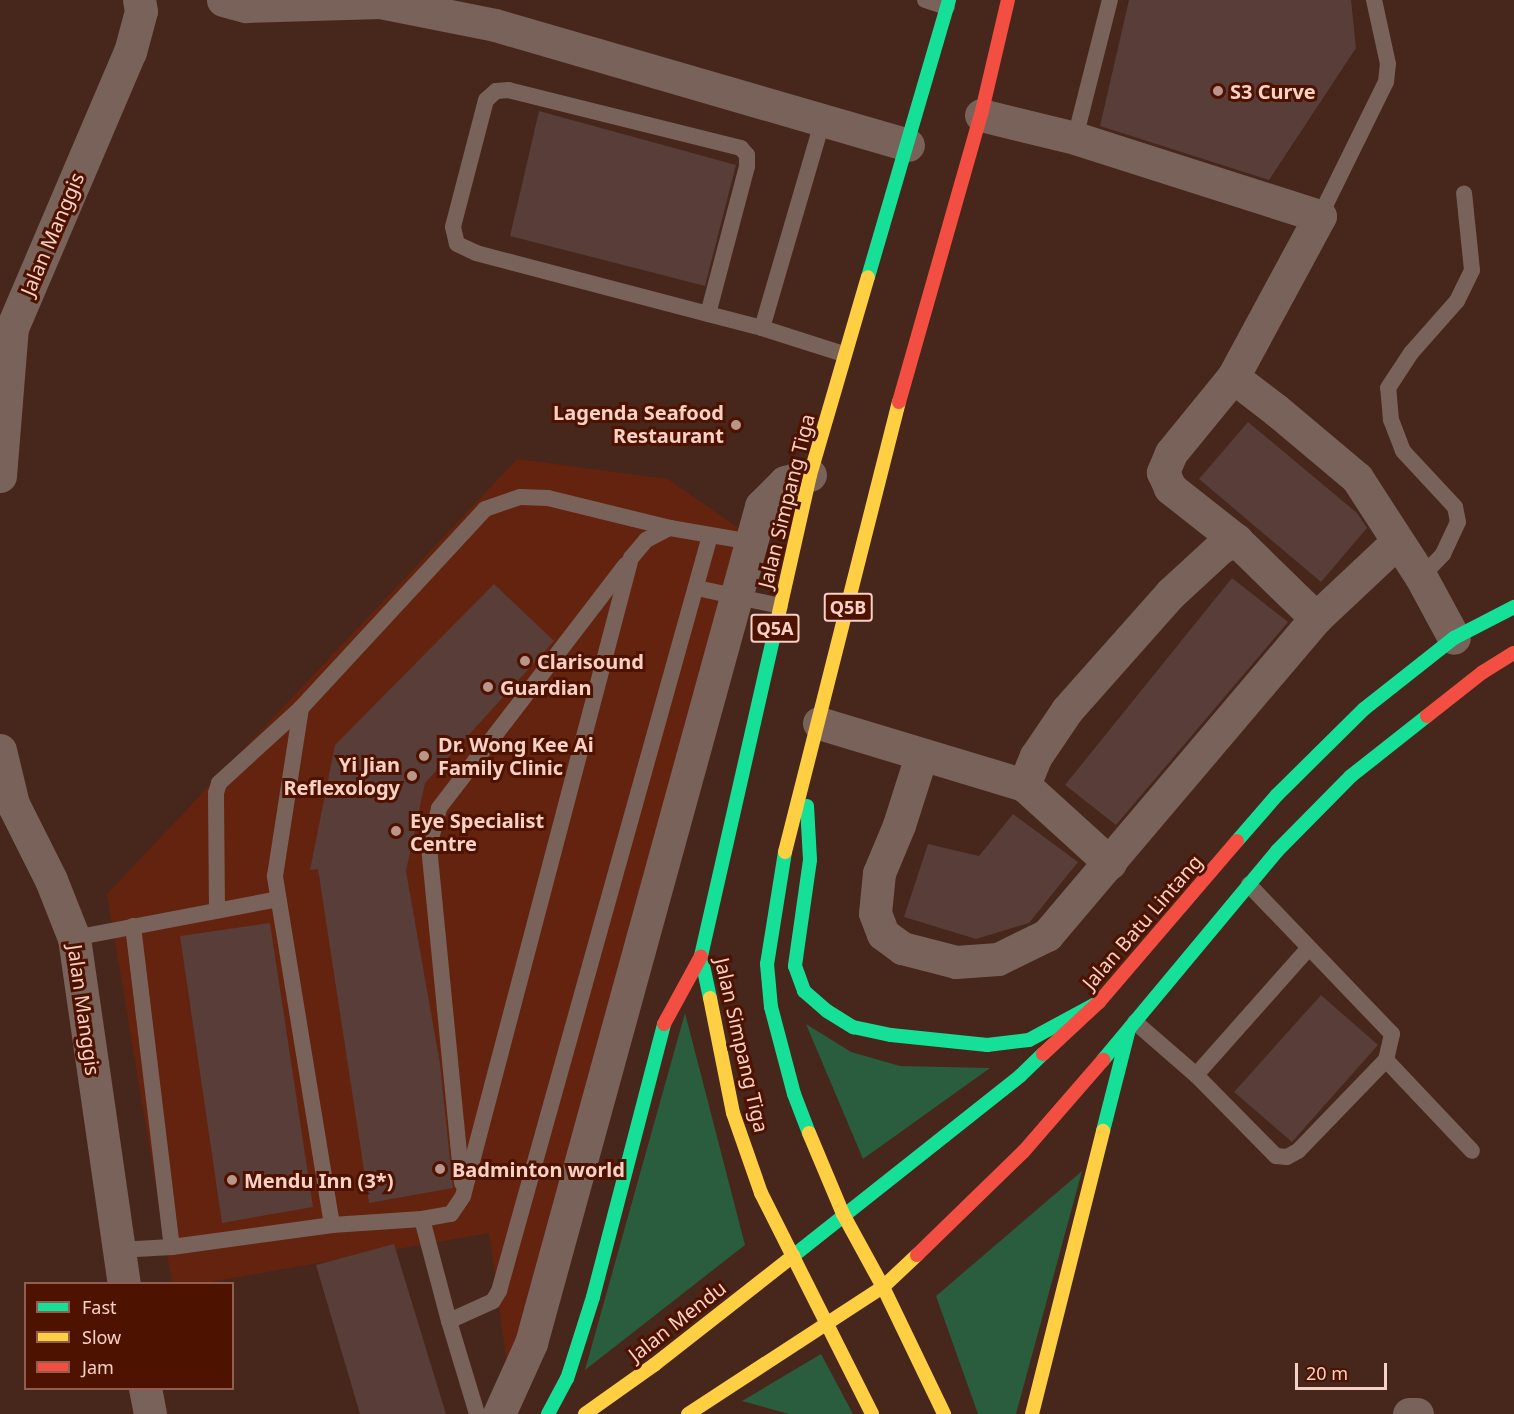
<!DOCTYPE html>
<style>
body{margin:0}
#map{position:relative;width:1514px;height:1414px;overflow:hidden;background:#47261b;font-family:"Noto Sans",sans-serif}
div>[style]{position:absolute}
.built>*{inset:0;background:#63230e}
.green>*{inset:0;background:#2a5c3e}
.building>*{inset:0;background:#583d38}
.lane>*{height:16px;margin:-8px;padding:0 8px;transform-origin:8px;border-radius:8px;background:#78625a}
.street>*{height:33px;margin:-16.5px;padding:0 16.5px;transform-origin:16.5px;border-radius:16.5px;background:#78625a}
.fast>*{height:14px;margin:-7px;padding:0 7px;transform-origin:7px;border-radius:7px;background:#16e098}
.slow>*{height:14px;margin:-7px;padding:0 7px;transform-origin:7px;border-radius:7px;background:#ffcf43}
.jam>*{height:14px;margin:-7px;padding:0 7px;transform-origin:7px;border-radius:7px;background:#f24e42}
.dots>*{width:16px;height:16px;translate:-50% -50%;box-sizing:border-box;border:3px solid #4d1200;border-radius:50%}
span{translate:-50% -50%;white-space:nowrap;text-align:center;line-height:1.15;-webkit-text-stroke:6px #4d1200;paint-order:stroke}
.shield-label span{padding:2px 4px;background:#4d1200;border:2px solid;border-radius:4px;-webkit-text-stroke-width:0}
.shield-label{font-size:18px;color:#f8d1c6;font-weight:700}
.poi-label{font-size:20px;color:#f8d1c6;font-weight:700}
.left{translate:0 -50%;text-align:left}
.right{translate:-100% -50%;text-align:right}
.street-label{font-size:20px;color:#f8d1c6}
.legend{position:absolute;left:24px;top:1282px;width:210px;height:108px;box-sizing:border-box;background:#4d1200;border:2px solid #915e4f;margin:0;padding:8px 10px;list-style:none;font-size:18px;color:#f8d1c6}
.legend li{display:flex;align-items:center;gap:12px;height:30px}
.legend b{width:30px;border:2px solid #915e4f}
.scale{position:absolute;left:1295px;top:1363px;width:92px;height:27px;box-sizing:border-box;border:3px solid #f8d1c6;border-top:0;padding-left:8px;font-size:18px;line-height:21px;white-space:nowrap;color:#f8d1c6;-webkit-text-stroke:4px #4d1200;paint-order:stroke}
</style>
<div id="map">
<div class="built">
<i style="clip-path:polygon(517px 459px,668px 479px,740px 529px,508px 1373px,489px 1233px,205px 1283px,172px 1283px,107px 894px)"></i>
</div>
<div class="green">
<i style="clip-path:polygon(685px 1013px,745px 1245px,585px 1370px)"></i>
<i style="clip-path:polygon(806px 1024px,851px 1052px,900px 1066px,990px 1068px,863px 1159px)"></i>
<i style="clip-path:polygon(1082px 1171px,1016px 1414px,978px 1414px,936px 1296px)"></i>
<i style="clip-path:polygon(821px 1354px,853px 1414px,789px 1414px,742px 1401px)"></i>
</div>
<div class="building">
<i style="clip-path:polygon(1129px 0,1351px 0,1356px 48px,1269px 180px,1100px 126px)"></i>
<i style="clip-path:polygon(539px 111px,736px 165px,705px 286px,510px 236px)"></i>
<i style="clip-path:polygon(1248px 422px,1357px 513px,1367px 528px,1321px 582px,1199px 479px)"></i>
<i style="clip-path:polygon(1232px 578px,1288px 622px,1116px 825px,1065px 785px)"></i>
<i style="clip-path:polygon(494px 584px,554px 641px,425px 783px,406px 871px,440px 1064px,453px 1188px,369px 1203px,318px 869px,310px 870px,335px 745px)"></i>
<i style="clip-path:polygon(1013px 814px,1078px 862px,1029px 923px,976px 939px,904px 917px,928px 844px,979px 856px)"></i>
<i style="clip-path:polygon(270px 923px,313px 1207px,222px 1223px,180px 936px)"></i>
<i style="clip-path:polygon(1321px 995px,1378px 1045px,1292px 1142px,1234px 1092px)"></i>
<i style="clip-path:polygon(394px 1244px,446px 1414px,360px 1414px,316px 1265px)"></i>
</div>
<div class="lane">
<i style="left:925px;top:0;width:23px;rotate:18deg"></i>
<i style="left:1075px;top:138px;width:142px;rotate:-75.8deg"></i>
<i style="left:1320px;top:216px;width:149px;rotate:-63.8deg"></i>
<i style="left:1386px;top:82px;width:18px;rotate:-84deg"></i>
<i style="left:1388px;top:64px;width:66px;rotate:-102.3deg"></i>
<i style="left:708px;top:314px;width:153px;rotate:-75.2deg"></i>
<i style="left:747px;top:166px;width:11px;rotate:-90deg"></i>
<i style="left:747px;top:155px;width:9px;rotate:-131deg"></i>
<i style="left:741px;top:148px;width:239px;rotate:-166deg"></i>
<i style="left:509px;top:90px;width:13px;rotate:176deg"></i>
<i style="left:496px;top:91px;width:13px;rotate:138deg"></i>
<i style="left:486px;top:100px;width:131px;rotate:104.6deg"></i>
<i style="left:453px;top:227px;width:17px;rotate:77deg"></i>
<i style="left:457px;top:244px;width:21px;rotate:25deg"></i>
<i style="left:476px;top:253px;width:240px;rotate:14.7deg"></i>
<i style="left:708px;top:314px;width:56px;rotate:14.5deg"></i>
<i style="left:762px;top:328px;width:86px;rotate:17.6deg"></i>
<i style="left:762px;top:328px;width:217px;rotate:-73.7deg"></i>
<i style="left:1421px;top:577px;width:32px;rotate:-46deg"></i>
<i style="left:1443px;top:554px;width:35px;rotate:-65deg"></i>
<i style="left:1458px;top:522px;width:15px;rotate:-101deg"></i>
<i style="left:1455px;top:507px;width:76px;rotate:-132.9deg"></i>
<i style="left:1403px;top:451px;width:33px;rotate:-111deg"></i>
<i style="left:1391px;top:420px;width:32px;rotate:-95deg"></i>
<i style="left:1388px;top:388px;width:42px;rotate:-56.7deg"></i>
<i style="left:1411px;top:353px;width:69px;rotate:-48.5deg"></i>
<i style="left:1457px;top:301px;width:34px;rotate:-64deg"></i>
<i style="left:1472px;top:270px;width:77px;rotate:-95.9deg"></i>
<i style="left:697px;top:588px;width:85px;rotate:12.2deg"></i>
<i style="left:217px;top:910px;width:117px;rotate:-90.5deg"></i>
<i style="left:216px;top:793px;width:10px;rotate:-73deg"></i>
<i style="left:219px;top:783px;width:111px;rotate:-42.4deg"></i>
<i style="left:133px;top:926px;width:323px;rotate:83.1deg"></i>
<i style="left:74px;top:938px;width:208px;rotate:-10.8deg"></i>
<i style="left:1135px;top:1022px;width:81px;rotate:41deg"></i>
<i style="left:1196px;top:1075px;width:114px;rotate:45.4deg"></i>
<i style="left:1276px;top:1156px;width:11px;rotate:5deg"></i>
<i style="left:1287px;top:1157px;width:13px;rotate:-29deg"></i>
<i style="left:1298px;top:1151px;width:127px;rotate:-46deg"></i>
<i style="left:1386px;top:1060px;width:27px;rotate:-77deg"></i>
<i style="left:1392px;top:1034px;width:207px;rotate:-133.8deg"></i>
<i style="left:1386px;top:1060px;width:125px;rotate:46.6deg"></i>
<i style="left:1196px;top:1075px;width:169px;rotate:-48.4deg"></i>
<i style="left:462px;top:1183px;width:339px;rotate:-95.6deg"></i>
<i style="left:429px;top:846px;width:39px;rotate:-75deg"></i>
<i style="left:439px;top:808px;width:307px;rotate:-52.5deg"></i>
<i style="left:422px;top:1219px;width:106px;rotate:75.2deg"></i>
<i style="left:449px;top:1321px;width:97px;rotate:73.2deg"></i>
<i style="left:332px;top:1225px;width:354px;rotate:-99.3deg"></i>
<i style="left:275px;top:876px;width:170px;rotate:-81.2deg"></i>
<i style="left:301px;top:708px;width:271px;rotate:-47.2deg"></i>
<i style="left:485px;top:509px;width:37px;rotate:-19deg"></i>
<i style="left:520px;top:497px;width:28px;rotate:2deg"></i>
<i style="left:548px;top:498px;width:126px;rotate:13.8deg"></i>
<i style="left:670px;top:528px;width:82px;rotate:9.8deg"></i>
<i style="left:118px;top:1250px;width:54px;rotate:-3.2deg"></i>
<i style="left:172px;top:1247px;width:162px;rotate:-7.8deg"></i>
<i style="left:332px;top:1225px;width:90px;rotate:-3.8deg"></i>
<i style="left:422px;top:1219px;width:29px;rotate:-10deg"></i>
<i style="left:451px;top:1214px;width:22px;rotate:-56deg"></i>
<i style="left:463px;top:1196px;width:660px;rotate:-75.25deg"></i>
<i style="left:631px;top:558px;width:23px;rotate:-50deg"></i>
<i style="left:646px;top:540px;width:27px;rotate:-27deg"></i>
<i style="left:449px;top:1321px;width:48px;rotate:-24.4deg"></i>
<i style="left:493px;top:1301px;width:12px;rotate:-59deg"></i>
<i style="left:499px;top:1291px;width:784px;rotate:-74.39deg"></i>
</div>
<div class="street">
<i style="left:223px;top:0;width:24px;rotate:15deg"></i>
<i style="left:246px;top:6px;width:134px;rotate:-1.7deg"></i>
<i style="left:380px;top:2px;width:117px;rotate:11.3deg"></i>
<i style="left:495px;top:25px;width:430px;rotate:16.2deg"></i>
<i style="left:981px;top:115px;width:97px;rotate:13.7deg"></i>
<i style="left:1075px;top:138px;width:257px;rotate:17.7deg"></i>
<i style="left:1320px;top:216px;width:183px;rotate:118.4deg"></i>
<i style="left:1233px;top:377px;width:54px;rotate:37.5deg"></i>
<i style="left:1276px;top:410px;width:106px;rotate:40deg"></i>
<i style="left:1357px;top:478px;width:118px;rotate:57.1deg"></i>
<i style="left:1421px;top:577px;width:69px;rotate:61.6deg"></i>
<i style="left:1233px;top:377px;width:98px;rotate:129.2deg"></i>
<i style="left:1171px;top:453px;width:21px;rotate:113deg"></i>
<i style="left:1163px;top:472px;width:17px;rotate:66deg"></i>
<i style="left:1170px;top:488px;width:84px;rotate:38.2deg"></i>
<i style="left:0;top:476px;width:148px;rotate:-85.4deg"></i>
<i style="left:12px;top:328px;width:300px;rotate:-66.9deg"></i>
<i style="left:130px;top:52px;width:42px;rotate:-75deg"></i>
<i style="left:141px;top:11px;width:11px;rotate:-100deg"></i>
<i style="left:819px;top:723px;width:214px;rotate:16.8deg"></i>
<i style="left:1024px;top:785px;width:116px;rotate:42.2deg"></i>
<i style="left:0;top:750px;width:56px;rotate:76.5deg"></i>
<i style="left:13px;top:804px;width:85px;rotate:63.4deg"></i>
<i style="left:51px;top:880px;width:62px;rotate:68.4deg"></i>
<i style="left:74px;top:938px;width:350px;rotate:81.8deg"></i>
<i style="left:921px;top:756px;width:72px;rotate:107.7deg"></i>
<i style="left:899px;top:825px;width:52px;rotate:112.6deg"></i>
<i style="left:879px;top:873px;width:40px;rotate:95.7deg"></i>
<i style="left:875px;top:913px;width:22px;rotate:69deg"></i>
<i style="left:883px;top:934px;width:24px;rotate:36deg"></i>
<i style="left:902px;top:948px;width:56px;rotate:14.5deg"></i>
<i style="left:956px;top:962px;width:42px;rotate:-4.1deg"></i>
<i style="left:998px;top:959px;width:55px;rotate:-26.1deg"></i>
<i style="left:1047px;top:935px;width:416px;rotate:-49.7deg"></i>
<i style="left:1316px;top:618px;width:112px;rotate:-43.2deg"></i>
<i style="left:1024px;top:785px;width:31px;rotate:-68deg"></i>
<i style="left:1036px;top:756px;width:55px;rotate:-56deg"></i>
<i style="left:1067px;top:710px;width:157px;rotate:-48.4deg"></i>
<i style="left:1171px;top:593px;width:68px;rotate:-42.6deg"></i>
<i style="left:1221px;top:547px;width:17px;rotate:-25deg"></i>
<i style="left:1236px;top:540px;width:112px;rotate:44.3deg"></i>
<i style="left:145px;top:1388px;width:26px;rotate:79deg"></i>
<i style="left:499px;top:1414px;width:78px;rotate:-65.7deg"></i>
<i style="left:531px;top:1343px;width:868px;rotate:-74.63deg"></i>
<i style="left:761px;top:506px;width:34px;rotate:-45deg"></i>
<i style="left:785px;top:482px;width:26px;rotate:-16deg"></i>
<i style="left:1409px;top:1414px;width:8px"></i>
</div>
<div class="fast">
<i style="left:868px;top:277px;width:289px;rotate:-73.7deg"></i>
<i style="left:807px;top:806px;width:54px;rotate:86.8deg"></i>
<i style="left:810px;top:860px;width:107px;rotate:98.1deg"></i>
<i style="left:795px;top:966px;width:27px;rotate:70deg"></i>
<i style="left:804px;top:991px;width:30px;rotate:41deg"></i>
<i style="left:827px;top:1011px;width:31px;rotate:32deg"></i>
<i style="left:853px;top:1027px;width:39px;rotate:12deg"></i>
<i style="left:891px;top:1035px;width:97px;rotate:5.9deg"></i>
<i style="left:987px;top:1045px;width:42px;rotate:-6.8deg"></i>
<i style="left:1029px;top:1040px;width:80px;rotate:-28.5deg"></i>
<i style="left:1237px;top:841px;width:61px;rotate:-49deg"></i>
<i style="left:1277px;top:795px;width:122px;rotate:-44.7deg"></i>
<i style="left:1364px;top:709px;width:115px;rotate:-38.3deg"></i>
<i style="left:1454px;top:638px;width:68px;rotate:-27.3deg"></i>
<i style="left:785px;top:852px;width:113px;rotate:99.1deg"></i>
<i style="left:767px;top:964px;width:43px;rotate:84.7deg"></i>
<i style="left:771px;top:1007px;width:90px;rotate:75.2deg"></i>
<i style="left:794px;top:1094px;width:42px;rotate:69deg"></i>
<i style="left:710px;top:998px;width:43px;rotate:-102.1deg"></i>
<i style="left:701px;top:956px;width:329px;rotate:-77.2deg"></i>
<i style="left:1103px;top:1060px;width:272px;rotate:-50.2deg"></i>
<i style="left:1277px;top:851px;width:105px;rotate:-45.4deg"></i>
<i style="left:1351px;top:776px;width:97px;rotate:-38.3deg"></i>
<i style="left:1103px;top:1131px;width:105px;rotate:-75.7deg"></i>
<i style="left:793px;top:1256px;width:290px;rotate:-38.4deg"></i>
<i style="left:1020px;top:1076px;width:32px;rotate:-44deg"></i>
<i style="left:548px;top:1414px;width:40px;rotate:-62deg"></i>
<i style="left:567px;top:1379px;width:86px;rotate:-72.4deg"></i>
<i style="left:593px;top:1297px;width:282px;rotate:-75.4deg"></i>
</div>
<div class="slow">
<i style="left:774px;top:635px;width:164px;rotate:-77.3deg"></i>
<i style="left:810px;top:475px;width:206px;rotate:-73.7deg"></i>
<i style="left:785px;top:852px;width:464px;rotate:-75.8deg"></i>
<i style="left:710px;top:998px;width:117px;rotate:78.7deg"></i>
<i style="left:733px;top:1113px;width:85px;rotate:70.7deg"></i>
<i style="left:761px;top:1193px;width:247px;rotate:63.3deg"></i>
<i style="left:809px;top:1133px;width:88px;rotate:67.2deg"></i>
<i style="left:843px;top:1214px;width:83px;rotate:61.3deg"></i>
<i style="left:883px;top:1287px;width:141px;rotate:64.3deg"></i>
<i style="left:585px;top:1414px;width:85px;rotate:-35.4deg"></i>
<i style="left:654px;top:1365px;width:177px;rotate:-38.1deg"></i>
<i style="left:688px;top:1414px;width:233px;rotate:-33.1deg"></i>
<i style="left:883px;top:1287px;width:47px;rotate:-43.3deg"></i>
<i style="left:1032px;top:1414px;width:292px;rotate:-75.9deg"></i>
</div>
<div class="jam">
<i style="left:899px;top:402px;width:298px;rotate:-74.1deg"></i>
<i style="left:981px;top:115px;width:118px;rotate:-76.8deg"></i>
<i style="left:1427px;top:716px;width:71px;rotate:-38.2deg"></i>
<i style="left:1483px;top:672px;width:36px;rotate:-32deg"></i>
<i style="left:664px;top:1024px;width:77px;rotate:-61.4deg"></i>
<i style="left:1043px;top:1054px;width:76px;rotate:-42.9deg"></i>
<i style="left:1099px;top:1002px;width:212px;rotate:-49.4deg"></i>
<i style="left:917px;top:1255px;width:149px;rotate:-44.2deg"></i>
<i style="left:1024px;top:1151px;width:121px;rotate:-49deg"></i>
</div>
<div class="dots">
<i style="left:1218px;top:91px;background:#ba958a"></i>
<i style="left:736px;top:425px;background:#ba958a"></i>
<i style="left:525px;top:661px;background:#ba958a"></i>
<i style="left:488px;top:687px;background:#ba958a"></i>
<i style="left:424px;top:756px;background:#ba958a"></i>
<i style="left:412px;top:776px;background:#ba958a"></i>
<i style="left:396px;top:831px;background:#ba958a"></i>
<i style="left:440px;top:1169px;background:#ba958a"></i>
<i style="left:232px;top:1180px;background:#ba958a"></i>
</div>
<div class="shield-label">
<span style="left:848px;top:607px">Q5B</span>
<span style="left:775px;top:628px">Q5A</span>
</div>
<div class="poi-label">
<span class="left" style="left:1230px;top:91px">S3 Curve</span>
<span class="right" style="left:724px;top:424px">Lagenda Seafood<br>Restaurant</span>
<span class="left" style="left:537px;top:661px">Clarisound</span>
<span class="left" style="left:500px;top:687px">Guardian</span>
<span class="left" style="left:438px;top:756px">Dr. Wong Kee Ai<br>Family Clinic</span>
<span class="right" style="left:400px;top:776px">Yi Jian<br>Reflexology</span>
<span class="left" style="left:410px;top:832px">Eye Specialist<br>Centre</span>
<span class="left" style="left:452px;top:1169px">Badminton world</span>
<span class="left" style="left:244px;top:1180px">Mendu Inn (3*)</span>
</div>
<div class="street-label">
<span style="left:52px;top:234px;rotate:-67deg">Jalan Manggis</span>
<span style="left:786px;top:501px;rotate:-76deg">Jalan Simpang Tiga</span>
<span style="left:1142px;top:922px;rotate:-49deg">Jalan Batu Lintang</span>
<span style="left:84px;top:1010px;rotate:82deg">Jalan Manggis</span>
<span style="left:742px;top:1045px;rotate:77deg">Jalan Simpang Tiga</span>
<span style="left:677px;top:1321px;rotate:-38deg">Jalan Mendu</span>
</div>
<ul class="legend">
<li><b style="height:8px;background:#16e098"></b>Fast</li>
<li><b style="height:8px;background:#ffcf43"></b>Slow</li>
<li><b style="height:8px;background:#f24e42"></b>Jam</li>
</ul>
<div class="scale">20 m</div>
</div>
